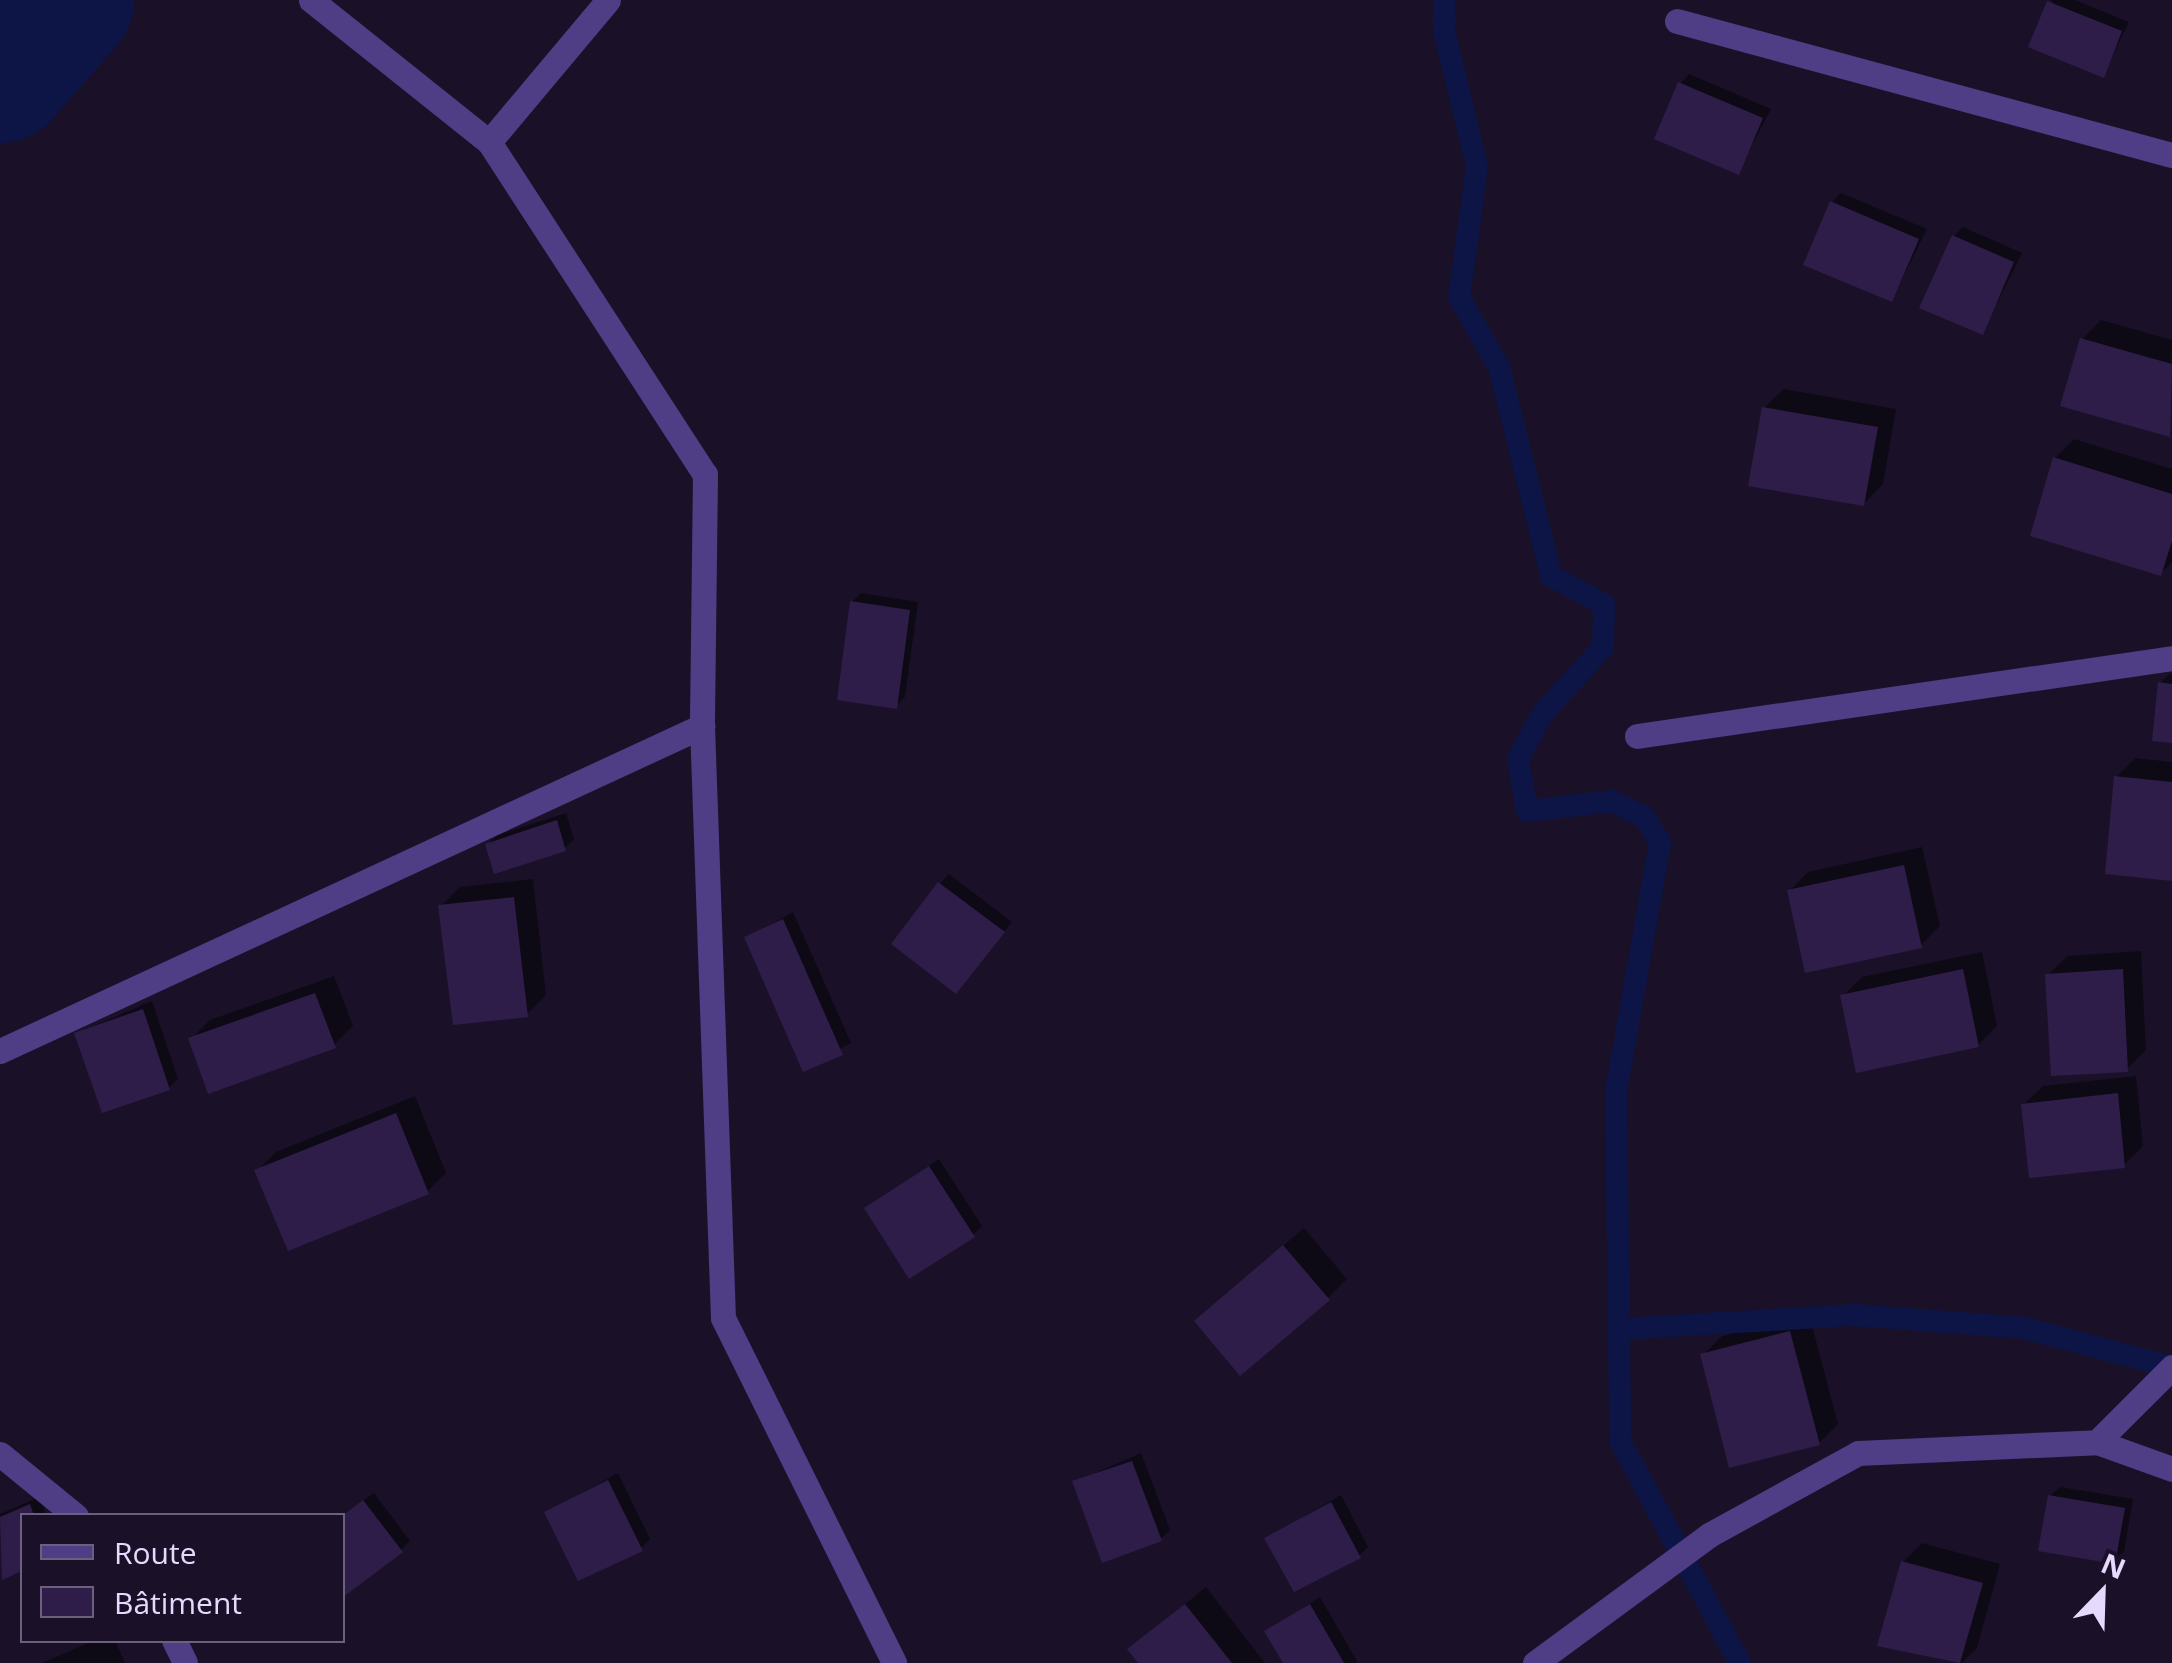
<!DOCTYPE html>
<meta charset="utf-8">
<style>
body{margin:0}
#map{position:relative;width:2172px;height:1663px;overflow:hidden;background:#1a1128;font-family:"Open Sans",sans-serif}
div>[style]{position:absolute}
.shadow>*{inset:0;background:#0007}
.stream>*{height:22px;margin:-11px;padding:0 11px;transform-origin:11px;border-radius:11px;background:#0c1546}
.river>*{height:140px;margin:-70px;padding:0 70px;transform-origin:70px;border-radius:70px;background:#0c1546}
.building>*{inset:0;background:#2f1d49}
.lane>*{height:25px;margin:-12.5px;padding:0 12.5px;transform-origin:12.5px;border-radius:12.5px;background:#4f3d86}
.street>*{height:25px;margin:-12.5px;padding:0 12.5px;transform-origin:12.5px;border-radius:12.5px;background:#4f3d86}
span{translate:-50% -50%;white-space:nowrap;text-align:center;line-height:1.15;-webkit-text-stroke:8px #1a1128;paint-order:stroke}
.legend{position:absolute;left:20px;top:1513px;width:325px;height:130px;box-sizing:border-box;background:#1a1128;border:2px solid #6b617e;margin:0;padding:12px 18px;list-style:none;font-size:30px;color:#e5d9fe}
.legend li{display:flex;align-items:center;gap:20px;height:50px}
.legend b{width:50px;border:2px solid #6b617e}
.north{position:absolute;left:2052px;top:1543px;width:100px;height:100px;-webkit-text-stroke:8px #1a1128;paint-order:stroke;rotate:23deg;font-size:28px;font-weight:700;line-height:40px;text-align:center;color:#e5d9fe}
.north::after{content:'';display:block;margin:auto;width:35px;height:45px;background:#e5d9fe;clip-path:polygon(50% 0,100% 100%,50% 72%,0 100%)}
</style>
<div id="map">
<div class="shadow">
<i style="clip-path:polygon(2051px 0,2075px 0,2129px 22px,2103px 75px)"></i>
<i style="clip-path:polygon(1689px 74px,1771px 109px,1738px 172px,1680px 84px)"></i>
<i style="clip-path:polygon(1841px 193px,1927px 229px,1892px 300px,1832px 202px)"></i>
<i style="clip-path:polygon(1963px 227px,2022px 253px,1982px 333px,1954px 236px)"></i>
<i style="clip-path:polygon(2101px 320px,2172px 340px,2169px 434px,2082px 339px)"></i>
<i style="clip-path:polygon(1784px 389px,1896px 409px,1883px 484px,1864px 504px,1764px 408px)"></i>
<i style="clip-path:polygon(2074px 439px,2172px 469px,2172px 562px,2160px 574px,2055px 458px)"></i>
<i style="clip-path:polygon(861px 593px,918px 602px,905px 697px,896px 706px,852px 602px)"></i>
<i style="clip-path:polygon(2170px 674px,2172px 674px,2172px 740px,2160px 683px)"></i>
<i style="clip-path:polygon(2135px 758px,2172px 762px,2172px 879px,2116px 777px)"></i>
<i style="clip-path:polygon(566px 813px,574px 839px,565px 848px,488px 845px,497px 835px)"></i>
<i style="clip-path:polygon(1922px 847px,1940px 926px,1921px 945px,1789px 891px,1808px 872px)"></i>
<i style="clip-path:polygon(949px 874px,1012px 922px,965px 981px,940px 884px)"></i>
<i style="clip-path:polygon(533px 879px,546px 995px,527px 1014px,441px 906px,460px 887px)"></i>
<i style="clip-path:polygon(793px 912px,851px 1043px,804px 1069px,747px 938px)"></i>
<i style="clip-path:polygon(2141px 951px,2146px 1050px,2127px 1069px,2048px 975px,2067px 956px)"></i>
<i style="clip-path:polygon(1982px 952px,1997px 1026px,1978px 1045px,1843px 996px,1862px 977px)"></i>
<i style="clip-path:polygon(334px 976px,353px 1026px,334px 1045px,191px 1039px,210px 1020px)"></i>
<i style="clip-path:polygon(152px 1001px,178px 1079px,169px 1088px,77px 1033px)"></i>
<i style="clip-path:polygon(2136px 1076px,2143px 1146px,2124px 1165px,2023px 1105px,2043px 1086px)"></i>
<i style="clip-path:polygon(415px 1096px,446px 1173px,427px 1192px,257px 1171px,276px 1152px)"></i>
<i style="clip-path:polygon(939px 1159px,982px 1226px,973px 1235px,867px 1208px)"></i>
<i style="clip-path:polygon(1304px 1228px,1347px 1279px,1328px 1298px,1216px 1303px)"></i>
<i style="clip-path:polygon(1809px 1314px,1838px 1424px,1819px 1443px,1703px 1355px,1722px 1336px)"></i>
<i style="clip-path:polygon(1141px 1453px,1170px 1530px,1160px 1539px,1075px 1482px)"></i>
<i style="clip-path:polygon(618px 1473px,650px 1539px,641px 1548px,548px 1512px)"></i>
<i style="clip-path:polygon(2060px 1487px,2133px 1499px,2124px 1552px,2114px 1561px,2050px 1496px)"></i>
<i style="clip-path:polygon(374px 1493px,410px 1541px,401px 1550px,342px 1516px)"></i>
<i style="clip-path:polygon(1341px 1495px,1368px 1547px,1359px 1556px,1267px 1538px)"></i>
<i style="clip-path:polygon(39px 1497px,47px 1516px,22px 1516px,22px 1569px,3px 1577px,0 1514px)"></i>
<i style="clip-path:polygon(1922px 1543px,2000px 1564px,1977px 1648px,1962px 1663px,1880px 1645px,1903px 1562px)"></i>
<i style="clip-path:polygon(1206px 1587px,1265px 1663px,1141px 1663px,1131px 1649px)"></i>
<i style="clip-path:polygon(1320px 1597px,1357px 1661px,1356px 1663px,1286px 1663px,1267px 1631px)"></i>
<i style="clip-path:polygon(95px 1640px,115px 1640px,125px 1663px,42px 1663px)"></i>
</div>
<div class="stream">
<i style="left:1444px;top:0;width:30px;rotate:90deg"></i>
<i style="left:1444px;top:30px;width:140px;rotate:76.4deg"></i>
<i style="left:1477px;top:166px;width:132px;rotate:97.8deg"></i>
<i style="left:1459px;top:297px;width:81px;rotate:60.3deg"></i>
<i style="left:1499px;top:367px;width:215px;rotate:76deg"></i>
<i style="left:1551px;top:576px;width:60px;rotate:27.8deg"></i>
<i style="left:1604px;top:604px;width:43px;rotate:91.3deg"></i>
<i style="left:1603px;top:647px;width:89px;rotate:132.3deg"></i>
<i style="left:1543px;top:713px;width:52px;rotate:118.5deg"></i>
<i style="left:1518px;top:759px;width:53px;rotate:80.2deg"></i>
<i style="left:1527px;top:811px;width:86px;rotate:-6.7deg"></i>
<i style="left:1612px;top:801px;width:36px;rotate:27deg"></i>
<i style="left:1644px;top:817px;width:30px;rotate:57deg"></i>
<i style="left:1660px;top:842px;width:253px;rotate:100deg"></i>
<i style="left:1616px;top:1091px;width:350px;rotate:89.3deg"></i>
<i style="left:1620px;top:1441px;width:252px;rotate:61.6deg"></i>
<i style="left:1619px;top:1329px;width:234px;rotate:-3.4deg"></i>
<i style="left:1853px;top:1315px;width:171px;rotate:4.3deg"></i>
<i style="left:2024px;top:1328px;width:153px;rotate:14.8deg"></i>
</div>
<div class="river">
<i style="left:0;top:73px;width:97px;rotate:-48.8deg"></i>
</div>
<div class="building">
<i style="clip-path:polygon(2047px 1px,2122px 31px,2104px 78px,2028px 47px)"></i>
<i style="clip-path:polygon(1678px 82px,1763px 118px,1739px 175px,1654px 139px)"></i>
<i style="clip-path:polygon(1830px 201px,1919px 239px,1892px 302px,1803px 265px)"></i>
<i style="clip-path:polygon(1952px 235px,2014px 262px,1983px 335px,1919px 308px)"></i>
<i style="clip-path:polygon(2080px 338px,2172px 364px,2170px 437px,2060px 406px)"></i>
<i style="clip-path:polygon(1762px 407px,1878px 427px,1864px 506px,1748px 486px)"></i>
<i style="clip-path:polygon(2053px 457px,2172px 494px,2172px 541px,2161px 576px,2030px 536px)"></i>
<i style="clip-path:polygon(850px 601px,910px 610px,897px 709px,837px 700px)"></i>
<i style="clip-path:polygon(2158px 682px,2172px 684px,2172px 743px,2152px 741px)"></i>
<i style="clip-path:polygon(2114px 776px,2172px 782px,2172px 881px,2105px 874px)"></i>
<i style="clip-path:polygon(557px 820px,566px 851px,494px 874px,485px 844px)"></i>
<i style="clip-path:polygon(1904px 865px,1922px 948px,1805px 973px,1787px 890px)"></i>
<i style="clip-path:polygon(938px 882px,1005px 932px,956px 994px,891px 944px)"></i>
<i style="clip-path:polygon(514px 897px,528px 1017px,453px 1025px,438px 905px)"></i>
<i style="clip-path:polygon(783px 919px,843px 1055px,803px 1072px,744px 937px)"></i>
<i style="clip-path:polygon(1963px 969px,1979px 1047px,1856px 1073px,1840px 995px)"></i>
<i style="clip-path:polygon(2123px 969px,2128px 1072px,2051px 1076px,2045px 974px)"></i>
<i style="clip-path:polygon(315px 993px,336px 1048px,208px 1094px,188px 1038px)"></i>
<i style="clip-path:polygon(143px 1009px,170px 1090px,102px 1113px,74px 1033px)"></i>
<i style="clip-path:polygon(2118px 1093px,2125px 1168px,2029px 1178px,2021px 1104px)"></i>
<i style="clip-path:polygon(396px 1113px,429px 1194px,288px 1251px,254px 1170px)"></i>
<i style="clip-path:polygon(929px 1166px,975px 1237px,909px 1279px,864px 1208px)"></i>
<i style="clip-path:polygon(1283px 1245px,1330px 1300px,1240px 1376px,1194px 1321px)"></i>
<i style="clip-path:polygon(1790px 1331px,1820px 1445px,1729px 1468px,1700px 1354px)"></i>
<i style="clip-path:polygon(1132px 1461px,1162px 1541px,1102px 1563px,1072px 1481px)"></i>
<i style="clip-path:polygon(608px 1480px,643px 1551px,578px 1581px,544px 1512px)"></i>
<i style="clip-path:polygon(2048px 1495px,2125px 1508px,2115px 1564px,2038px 1551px)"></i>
<i style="clip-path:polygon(363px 1500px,403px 1552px,342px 1598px,342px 1516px)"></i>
<i style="clip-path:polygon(1331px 1502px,1361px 1558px,1294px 1592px,1264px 1538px)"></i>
<i style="clip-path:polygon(30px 1504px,34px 1516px,22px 1516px,22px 1571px,2px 1580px,0 1517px)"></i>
<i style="clip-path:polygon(1901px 1561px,1983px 1583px,1960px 1663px,1877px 1646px)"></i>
<i style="clip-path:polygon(1185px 1604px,1232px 1663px,1138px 1663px,1127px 1649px)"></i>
<i style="clip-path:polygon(1310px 1604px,1344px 1663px,1283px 1663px,1264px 1631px)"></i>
</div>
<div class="lane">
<i style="left:2097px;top:1442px;width:80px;rotate:19.8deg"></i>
</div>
<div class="street">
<i style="left:311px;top:0;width:228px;rotate:38.6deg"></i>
<i style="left:489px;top:142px;width:185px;rotate:-50deg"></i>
<i style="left:1677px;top:21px;width:513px;rotate:15.15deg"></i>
<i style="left:489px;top:142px;width:396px;rotate:57deg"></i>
<i style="left:705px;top:474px;width:252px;rotate:90.7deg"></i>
<i style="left:702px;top:726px;width:592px;rotate:87.97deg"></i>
<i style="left:723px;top:1318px;width:385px;rotate:63.6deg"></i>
<i style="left:1637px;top:736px;width:541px;rotate:-8.29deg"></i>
<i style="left:0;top:1051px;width:774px;rotate:-24.84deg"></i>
<i style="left:0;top:1454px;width:98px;rotate:39.2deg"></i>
<i style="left:174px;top:1640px;width:25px;rotate:64deg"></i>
<i style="left:1535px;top:1663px;width:216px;rotate:-36.3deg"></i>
<i style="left:1709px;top:1535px;width:170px;rotate:-28.8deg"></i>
<i style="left:1858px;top:1453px;width:239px;rotate:-2.6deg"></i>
<i style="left:2097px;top:1442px;width:106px;rotate:-45deg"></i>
</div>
<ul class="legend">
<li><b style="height:12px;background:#4f3d86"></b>Route</li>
<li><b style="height:28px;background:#2f1d49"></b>Bâtiment</li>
</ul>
<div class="north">N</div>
</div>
